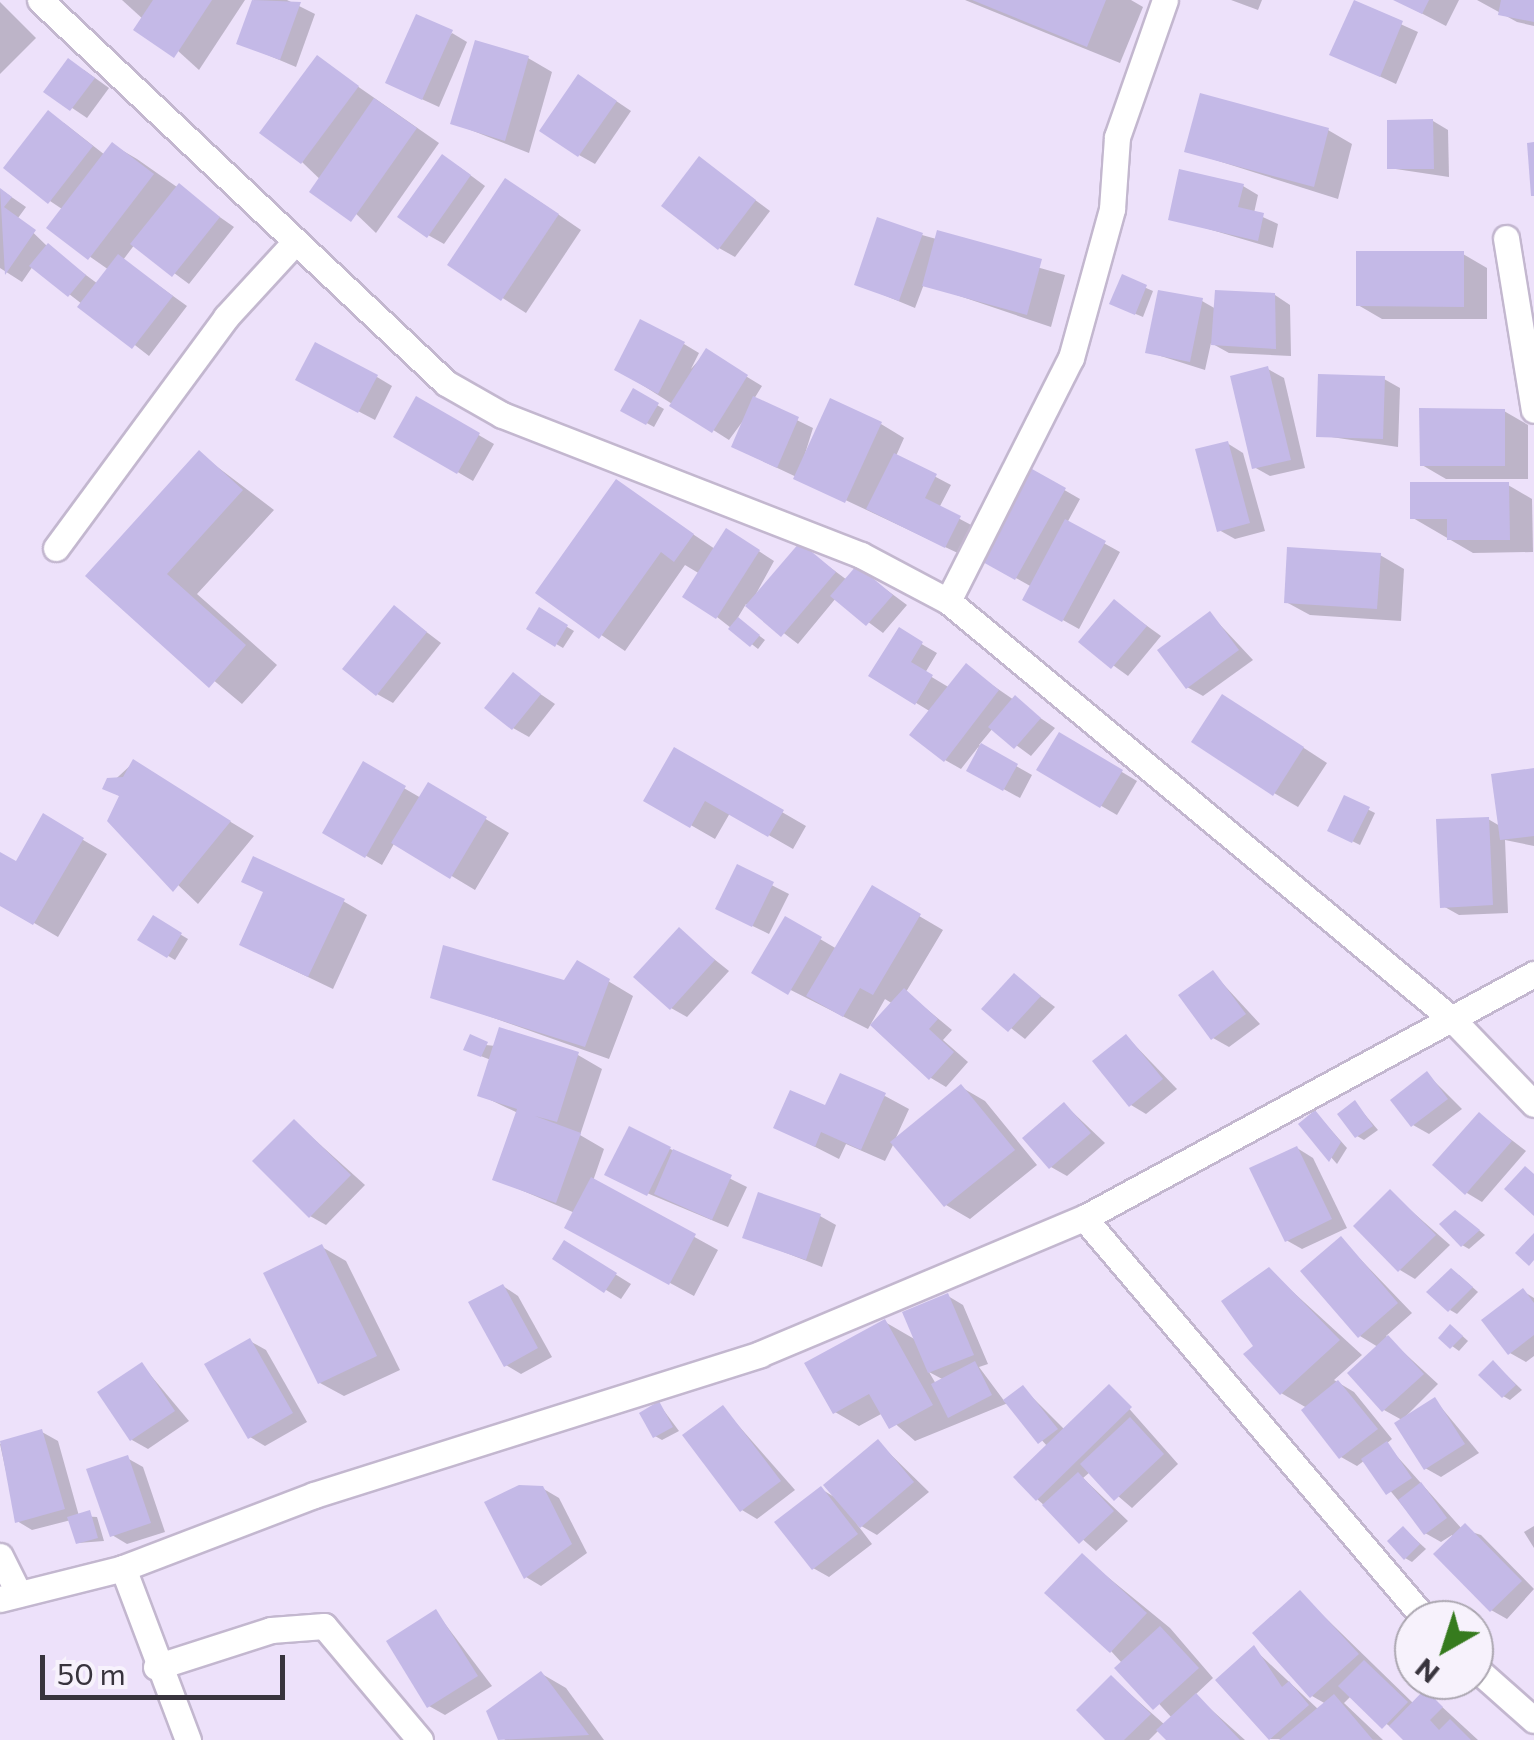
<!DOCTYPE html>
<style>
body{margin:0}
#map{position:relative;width:1534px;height:1740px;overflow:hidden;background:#ede1fa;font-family:Commissioner,sans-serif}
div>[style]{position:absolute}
.shadow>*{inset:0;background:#0003}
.building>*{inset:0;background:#c4b9e7}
.roads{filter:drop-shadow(2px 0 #c3b7cf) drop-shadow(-2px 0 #c3b7cf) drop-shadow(0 2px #c3b7cf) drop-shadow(0 -2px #c3b7cf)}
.street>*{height:25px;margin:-12.5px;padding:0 12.5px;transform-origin:12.5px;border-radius:12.5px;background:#fff}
span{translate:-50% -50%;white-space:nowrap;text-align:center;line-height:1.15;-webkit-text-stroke:9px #f7f2fc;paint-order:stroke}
.north{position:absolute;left:1394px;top:1600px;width:100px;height:100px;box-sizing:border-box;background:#f7f2fc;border:2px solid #aba6b0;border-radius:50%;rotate:219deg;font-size:28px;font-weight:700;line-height:40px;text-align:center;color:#38343d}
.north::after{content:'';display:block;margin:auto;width:35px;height:45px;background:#367b1e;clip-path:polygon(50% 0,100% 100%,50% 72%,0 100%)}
.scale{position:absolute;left:40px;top:1655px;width:245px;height:45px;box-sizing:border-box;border:5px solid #38343d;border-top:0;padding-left:12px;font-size:30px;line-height:35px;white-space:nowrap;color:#38343d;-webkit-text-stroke:8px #f7f2fc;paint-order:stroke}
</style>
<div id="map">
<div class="shadow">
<i style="clip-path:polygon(122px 0,245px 0,199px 70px)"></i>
<i style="clip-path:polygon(254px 0,287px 0,315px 14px,296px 67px,239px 43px)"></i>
<i style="clip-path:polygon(965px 0,1131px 0,1143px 7px,1120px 63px)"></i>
<i style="clip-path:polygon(1231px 0,1262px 0,1258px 10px)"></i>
<i style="clip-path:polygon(1396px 0,1459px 0,1446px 26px)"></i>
<i style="clip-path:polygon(1477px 0,1534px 0,1534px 26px,1517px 22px)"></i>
<i style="clip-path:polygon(0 2px,36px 38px,0 74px)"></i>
<i style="clip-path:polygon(1354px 3px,1418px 32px,1396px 84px,1332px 54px)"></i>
<i style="clip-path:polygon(452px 33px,467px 42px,439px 107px,404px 91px)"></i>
<i style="clip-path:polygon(317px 58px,439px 143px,376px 233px,302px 162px)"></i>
<i style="clip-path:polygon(528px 58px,552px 72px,529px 153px,453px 123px)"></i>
<i style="clip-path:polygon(84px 70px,109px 88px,87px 118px,47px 91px)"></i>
<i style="clip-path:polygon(594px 86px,631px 111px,595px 164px,579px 155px)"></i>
<i style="clip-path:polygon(1433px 121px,1448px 130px,1449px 177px,1389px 168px)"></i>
<i style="clip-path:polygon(64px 123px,105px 155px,113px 145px,137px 159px,234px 227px,189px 284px,135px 244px,123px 260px,187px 306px,149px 356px,33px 266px,22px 282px,0 268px,0 189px,26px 207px,18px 218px,47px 246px,98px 284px,109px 270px,49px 228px,62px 209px,50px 201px)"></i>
<i style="clip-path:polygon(1328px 130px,1352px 144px,1338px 199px,1187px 151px)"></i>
<i style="clip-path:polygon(700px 159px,770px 211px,735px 257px,719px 248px)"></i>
<i style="clip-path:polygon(458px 166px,485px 186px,444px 244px,428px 235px)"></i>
<i style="clip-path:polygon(1243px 186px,1258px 195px,1254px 213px,1278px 224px,1273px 248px,1171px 218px)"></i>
<i style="clip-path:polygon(530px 195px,581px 230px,526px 313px,450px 264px)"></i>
<i style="clip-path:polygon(922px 235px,1065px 275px,1051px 327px,924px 284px,915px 308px,857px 284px)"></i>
<i style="clip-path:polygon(1463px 254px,1487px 268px,1487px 319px,1382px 319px,1358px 305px)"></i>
<i style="clip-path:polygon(1123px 278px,1153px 291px,1143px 317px,1119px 307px)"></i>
<i style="clip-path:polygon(1275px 295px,1290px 305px,1291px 356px,1229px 353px,1211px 343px,1205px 370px,1148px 352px,1202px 301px,1216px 309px)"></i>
<i style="clip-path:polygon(684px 344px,699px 353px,691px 369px,706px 352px,762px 386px,754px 399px,813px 428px,800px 470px,881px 424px,904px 438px,896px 456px,951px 485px,939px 508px,975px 527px,962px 555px,750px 455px,748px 414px,729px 440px,617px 369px)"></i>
<i style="clip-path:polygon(1268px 369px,1284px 378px,1305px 468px,1270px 476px,1254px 467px)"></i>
<i style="clip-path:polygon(377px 377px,392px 386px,375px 420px,314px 388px)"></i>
<i style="clip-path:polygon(1384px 379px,1400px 388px,1398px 447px,1318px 435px)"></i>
<i style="clip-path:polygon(634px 392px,664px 409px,654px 427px,623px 410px)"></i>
<i style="clip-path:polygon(417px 399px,494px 444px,473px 481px,396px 436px)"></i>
<i style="clip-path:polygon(1504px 411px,1528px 425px,1528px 479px,1446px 479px,1422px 465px)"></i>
<i style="clip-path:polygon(1227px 443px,1243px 453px,1265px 531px,1235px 539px,1219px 530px)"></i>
<i style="clip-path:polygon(199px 453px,274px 510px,197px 594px,277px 665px,242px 704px,89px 576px)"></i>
<i style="clip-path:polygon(1033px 472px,1080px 499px,1067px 523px,1120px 552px,1079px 629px,1025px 599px,1032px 587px,984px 560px)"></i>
<i style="clip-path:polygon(617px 483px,715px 549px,742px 540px,774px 561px,751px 603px,800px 545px,847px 580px,857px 568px,907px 605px,883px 633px,836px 598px,798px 644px,746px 604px,737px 619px,765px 640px,758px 649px,717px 617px,700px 574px,685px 565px,625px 651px,539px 593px)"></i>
<i style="clip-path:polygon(1508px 485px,1532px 499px,1533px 552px,1473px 553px,1413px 518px)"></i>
<i style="clip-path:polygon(1380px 555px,1404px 569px,1401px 621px,1310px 615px,1286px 602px)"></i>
<i style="clip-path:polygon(1114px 602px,1161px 636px,1128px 676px,1081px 642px)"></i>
<i style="clip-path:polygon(395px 608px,441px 643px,393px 703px,377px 694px)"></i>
<i style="clip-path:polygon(540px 611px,574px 631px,563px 648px,529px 628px)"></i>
<i style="clip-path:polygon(1210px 614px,1253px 660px,1203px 696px,1187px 687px)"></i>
<i style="clip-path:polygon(899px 631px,937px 653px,925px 673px,950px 688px,966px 667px,1055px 728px,1031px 756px,993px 728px,979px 745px,1032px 775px,1020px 798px,969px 770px,979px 746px,961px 769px,945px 760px,931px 712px,872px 676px)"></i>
<i style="clip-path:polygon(514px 676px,555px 704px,529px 737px,513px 728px)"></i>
<i style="clip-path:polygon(1247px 711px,1327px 763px,1298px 807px,1274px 793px)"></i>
<i style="clip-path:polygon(1060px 735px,1137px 781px,1117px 815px,1039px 770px)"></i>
<i style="clip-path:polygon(675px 750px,806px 826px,793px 849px,730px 813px,715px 839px,647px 800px)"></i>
<i style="clip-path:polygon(133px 763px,254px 836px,198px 904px,110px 820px,121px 797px,106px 788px)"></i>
<i style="clip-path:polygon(364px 765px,421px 798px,429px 785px,509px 833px,475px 890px,395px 842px,382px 865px,325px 832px)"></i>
<i style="clip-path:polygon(1534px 771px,1534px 846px,1505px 840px,1508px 913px,1459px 915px,1443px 906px,1488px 819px,1500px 826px)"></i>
<i style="clip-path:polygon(1345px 798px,1375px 813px,1360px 845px,1330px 830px)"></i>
<i style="clip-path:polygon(44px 817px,107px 854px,58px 937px,0 903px,0 854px,17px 864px)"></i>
<i style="clip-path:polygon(738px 868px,789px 894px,769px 934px,734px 917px)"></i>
<i style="clip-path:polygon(873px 889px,943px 930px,906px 992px,952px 1030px,943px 1040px,968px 1062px,946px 1087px,931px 1078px,893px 1004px,885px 999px,868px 1029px,755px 972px,786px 919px,837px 949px)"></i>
<i style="clip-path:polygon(343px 901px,367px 915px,333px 989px,266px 957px)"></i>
<i style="clip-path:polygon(153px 918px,188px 939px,175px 960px,140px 939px)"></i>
<i style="clip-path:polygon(679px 931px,729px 971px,687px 1017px,671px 1008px)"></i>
<i style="clip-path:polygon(578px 963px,633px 996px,609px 1059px,432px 996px,565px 983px)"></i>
<i style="clip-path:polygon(1213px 973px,1260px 1024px,1229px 1047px,1213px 1038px)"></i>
<i style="clip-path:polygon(1014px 976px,1055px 1007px,1025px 1039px,985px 1008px)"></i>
<i style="clip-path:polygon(1127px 1037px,1177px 1089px,1146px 1114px,1131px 1105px)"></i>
<i style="clip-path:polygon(486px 1045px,578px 1055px,602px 1069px,580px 1135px,604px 1149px,593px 1181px,718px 1250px,694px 1296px,591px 1240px,575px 1213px,495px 1179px,518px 1113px,480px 1095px,491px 1060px,473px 1053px)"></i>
<i style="clip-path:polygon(1427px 1074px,1462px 1109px,1429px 1134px,1413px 1125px)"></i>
<i style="clip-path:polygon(961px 1087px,985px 1101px,1037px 1165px,970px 1219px,946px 1205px,894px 1143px,885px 1161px,846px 1144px,839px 1159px,776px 1127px,885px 1096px,909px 1109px,894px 1142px)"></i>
<i style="clip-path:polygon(1355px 1103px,1378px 1130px,1364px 1140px,1357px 1136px)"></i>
<i style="clip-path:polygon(1065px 1105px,1105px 1143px,1067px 1176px,1051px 1167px)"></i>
<i style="clip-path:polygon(1316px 1113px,1347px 1148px,1337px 1164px,1302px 1124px)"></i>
<i style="clip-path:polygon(1479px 1115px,1526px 1151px,1482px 1202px,1467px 1193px)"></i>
<i style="clip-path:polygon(295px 1122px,365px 1185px,326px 1225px,310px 1216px)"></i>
<i style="clip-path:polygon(630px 1129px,747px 1187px,728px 1227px,623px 1183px)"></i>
<i style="clip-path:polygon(1297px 1148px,1313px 1158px,1347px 1228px,1302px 1249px,1286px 1240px)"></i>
<i style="clip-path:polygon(1390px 1192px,1450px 1245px,1415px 1279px,1400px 1270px)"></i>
<i style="clip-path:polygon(820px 1216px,836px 1225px,822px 1267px,745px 1237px)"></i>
<i style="clip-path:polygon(1463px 1217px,1485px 1235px,1469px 1249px,1462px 1245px)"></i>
<i style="clip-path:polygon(1341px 1239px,1412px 1313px,1386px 1336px,1438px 1384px,1402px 1420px,1384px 1410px,1378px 1347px,1360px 1336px)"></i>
<i style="clip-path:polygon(565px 1243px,631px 1284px,621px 1299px,555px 1259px)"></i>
<i style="clip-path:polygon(322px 1247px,346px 1261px,400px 1370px,344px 1396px,320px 1383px)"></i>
<i style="clip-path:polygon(1269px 1270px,1362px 1355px,1334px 1380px,1354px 1392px,1392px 1439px,1386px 1444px,1462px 1529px,1481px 1535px,1534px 1589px,1507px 1619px,1491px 1610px,1452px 1535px,1441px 1542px,1425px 1533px,1365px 1460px,1357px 1466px,1341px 1457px,1307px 1408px,1281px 1393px,1256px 1346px)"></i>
<i style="clip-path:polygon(1459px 1275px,1478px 1292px,1457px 1314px,1450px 1310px)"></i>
<i style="clip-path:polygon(503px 1286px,518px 1296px,552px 1357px,521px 1374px,506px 1365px)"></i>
<i style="clip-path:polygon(1523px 1291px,1534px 1298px,1534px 1356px,1526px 1362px,1510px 1353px)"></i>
<i style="clip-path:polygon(evenodd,948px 1296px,963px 1305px,988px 1364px,979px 1367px,1005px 1402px,1023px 1388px,1065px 1430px,1110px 1387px,1178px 1464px,1132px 1508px,1090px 1472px,1083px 1478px,1128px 1521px,1096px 1551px,1037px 1499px,1048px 1447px,1008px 1403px,915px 1441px,883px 1413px,859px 1426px,835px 1412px,885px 1322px,916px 1340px,948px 1296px,929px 1372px,944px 1380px,936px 1384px,929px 1372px)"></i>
<i style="clip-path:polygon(1457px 1331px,1468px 1341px,1459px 1351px,1441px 1338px)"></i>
<i style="clip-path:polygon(250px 1341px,266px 1350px,307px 1422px,265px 1446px,250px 1437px)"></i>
<i style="clip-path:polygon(1494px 1363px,1522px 1390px,1510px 1400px,1503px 1396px)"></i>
<i style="clip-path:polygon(142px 1365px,189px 1421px,148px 1449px,132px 1440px)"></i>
<i style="clip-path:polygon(1435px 1400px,1479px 1453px,1441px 1477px,1425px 1468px)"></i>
<i style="clip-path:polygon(659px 1404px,679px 1431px,662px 1440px,655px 1436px)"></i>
<i style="clip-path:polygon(723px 1408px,795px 1490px,757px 1519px,742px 1510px)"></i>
<i style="clip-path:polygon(42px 1432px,58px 1441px,79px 1516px,97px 1517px,104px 1541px,78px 1543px,71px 1520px,32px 1530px,17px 1521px,0 1444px)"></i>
<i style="clip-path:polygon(878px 1442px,929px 1492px,877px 1535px,856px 1523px,872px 1544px,829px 1577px,813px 1568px,821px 1489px,836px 1498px)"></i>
<i style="clip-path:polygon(127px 1458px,143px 1467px,165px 1532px,127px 1544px,112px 1535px)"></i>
<i style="clip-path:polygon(542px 1488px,559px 1498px,587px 1553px,541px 1586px,526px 1577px)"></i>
<i style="clip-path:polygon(1534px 1526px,1534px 1548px,1524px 1532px)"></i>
<i style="clip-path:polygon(1404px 1529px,1426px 1549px,1412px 1562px,1405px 1558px)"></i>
<i style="clip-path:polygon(1082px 1556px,1170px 1628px,1213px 1678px,1195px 1695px,1245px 1740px,1169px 1740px,1160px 1729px,1149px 1740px,1108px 1740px,1112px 1678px,1165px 1725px,1172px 1718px,1111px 1651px)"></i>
<i style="clip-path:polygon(1300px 1593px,1414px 1704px,1426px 1692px,1478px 1740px,1407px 1740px,1351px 1696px,1344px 1703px,1383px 1740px,1270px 1739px,1254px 1649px,1319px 1710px,1326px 1704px,1312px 1696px)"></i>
<i style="clip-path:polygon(436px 1612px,492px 1686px,445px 1715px,429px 1706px)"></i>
<i style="clip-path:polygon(542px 1674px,566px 1688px,604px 1740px,505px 1740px,490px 1712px)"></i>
</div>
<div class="building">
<i style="clip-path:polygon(153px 0,212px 0,174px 58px,133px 30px)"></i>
<i style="clip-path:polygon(252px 0,301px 2px,280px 60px,236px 44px)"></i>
<i style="clip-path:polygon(972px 0,1106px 0,1087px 47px)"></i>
<i style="clip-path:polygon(1354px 0,1403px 21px,1380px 77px,1329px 55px)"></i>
<i style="clip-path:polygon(1393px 0,1429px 0,1422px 14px)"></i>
<i style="clip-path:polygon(1501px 0,1534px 0,1534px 22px,1498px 15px)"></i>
<i style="clip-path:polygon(416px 14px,453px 30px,422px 100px,385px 83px)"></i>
<i style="clip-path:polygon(475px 40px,529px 56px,505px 141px,450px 124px)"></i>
<i style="clip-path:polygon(317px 55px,359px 86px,301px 164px,259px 133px)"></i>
<i style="clip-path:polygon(68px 58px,95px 78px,70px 111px,43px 92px)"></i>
<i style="clip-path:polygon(578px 74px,617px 101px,578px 157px,539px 131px)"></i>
<i style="clip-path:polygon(1200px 93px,1329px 128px,1314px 187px,1184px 152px)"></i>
<i style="clip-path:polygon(374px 98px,417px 128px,351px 222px,309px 192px)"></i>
<i style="clip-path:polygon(48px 110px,93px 146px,48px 204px,3px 168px)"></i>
<i style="clip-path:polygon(1433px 119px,1434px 169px,1387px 169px,1387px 120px)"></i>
<i style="clip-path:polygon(112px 142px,154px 174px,88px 260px,46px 228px)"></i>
<i style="clip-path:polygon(1534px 142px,1534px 196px,1531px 196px,1527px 143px)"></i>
<i style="clip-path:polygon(442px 154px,471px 175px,427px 238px,397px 217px)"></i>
<i style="clip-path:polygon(699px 156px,756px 200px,718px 250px,661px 206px)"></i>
<i style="clip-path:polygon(1179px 169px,1244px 184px,1238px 207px,1264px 213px,1258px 241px,1168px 220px)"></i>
<i style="clip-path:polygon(505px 178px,559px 214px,501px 301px,447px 265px)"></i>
<i style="clip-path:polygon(179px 183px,220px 217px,172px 277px,130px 244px)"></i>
<i style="clip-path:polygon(0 188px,12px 197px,4px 207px,36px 230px,5px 275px)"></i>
<i style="clip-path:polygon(877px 217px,923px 233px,899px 301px,854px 285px)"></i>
<i style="clip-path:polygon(937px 230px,1042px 259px,1027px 315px,922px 286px)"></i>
<i style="clip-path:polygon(48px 243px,86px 275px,68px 297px,29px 266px)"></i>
<i style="clip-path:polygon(1356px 251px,1464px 251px,1464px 307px,1356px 306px)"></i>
<i style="clip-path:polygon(118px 254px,173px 296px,132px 349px,77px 307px)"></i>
<i style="clip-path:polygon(1122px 274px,1147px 285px,1135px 315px,1109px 304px)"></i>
<i style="clip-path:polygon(1158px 290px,1203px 298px,1190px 362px,1145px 353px)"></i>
<i style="clip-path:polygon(1215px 290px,1275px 293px,1276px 349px,1211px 345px)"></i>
<i style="clip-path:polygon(640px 319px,685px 342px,658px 394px,614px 370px)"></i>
<i style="clip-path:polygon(315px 342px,378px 375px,358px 413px,295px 380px)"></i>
<i style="clip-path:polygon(706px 348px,748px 375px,712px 433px,669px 406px)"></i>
<i style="clip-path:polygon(1268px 366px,1291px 460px,1252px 469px,1230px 376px)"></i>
<i style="clip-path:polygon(1318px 374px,1385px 376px,1383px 439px,1316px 437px)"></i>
<i style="clip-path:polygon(633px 388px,659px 403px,646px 425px,620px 411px)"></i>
<i style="clip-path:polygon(416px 396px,480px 433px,457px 474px,393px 437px)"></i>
<i style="clip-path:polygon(753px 396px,799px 417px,777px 468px,731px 447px)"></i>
<i style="clip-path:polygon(830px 398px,882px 422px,845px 503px,793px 479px)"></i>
<i style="clip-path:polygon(1419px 408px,1505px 409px,1505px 466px,1420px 466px)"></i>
<i style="clip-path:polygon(1228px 441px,1250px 523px,1217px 532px,1195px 449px)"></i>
<i style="clip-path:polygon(199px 450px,243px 490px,167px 574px,246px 645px,209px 688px,85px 576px)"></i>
<i style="clip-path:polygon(894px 453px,937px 474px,925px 498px,961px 516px,945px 548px,866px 509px)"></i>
<i style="clip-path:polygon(1032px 469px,1066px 488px,1015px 580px,981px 561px)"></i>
<i style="clip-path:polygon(616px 479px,694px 534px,674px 562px,661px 552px,599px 639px,535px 593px)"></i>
<i style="clip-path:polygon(1410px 482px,1509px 482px,1510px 540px,1447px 540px,1447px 519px,1410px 519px)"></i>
<i style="clip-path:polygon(1065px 519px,1106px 541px,1062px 622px,1022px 600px)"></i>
<i style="clip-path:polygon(726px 528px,760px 550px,716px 619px,682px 597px)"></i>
<i style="clip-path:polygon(800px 542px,836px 572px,781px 637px,745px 606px)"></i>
<i style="clip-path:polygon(1287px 547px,1381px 553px,1377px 609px,1284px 603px)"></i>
<i style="clip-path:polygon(857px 565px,893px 595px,866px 626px,830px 596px)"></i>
<i style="clip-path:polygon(1114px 599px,1147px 626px,1111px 669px,1078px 642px)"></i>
<i style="clip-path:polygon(394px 605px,427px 632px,376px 696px,342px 669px)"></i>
<i style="clip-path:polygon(539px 607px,568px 625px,555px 647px,526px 629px)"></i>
<i style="clip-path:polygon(1210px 611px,1239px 650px,1186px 689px,1157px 650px)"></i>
<i style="clip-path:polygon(738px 617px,760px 635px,750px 647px,728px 629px)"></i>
<i style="clip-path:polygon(899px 627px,923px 642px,911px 662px,933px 675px,915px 705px,868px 676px)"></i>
<i style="clip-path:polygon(966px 663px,999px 690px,944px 762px,909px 735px)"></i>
<i style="clip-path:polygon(513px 672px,541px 694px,512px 730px,484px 708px)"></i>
<i style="clip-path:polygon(1222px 694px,1304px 747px,1273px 796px,1191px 742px)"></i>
<i style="clip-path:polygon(1015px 695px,1041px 718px,1014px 749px,988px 727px)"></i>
<i style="clip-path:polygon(1059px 732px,1123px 770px,1100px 808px,1036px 770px)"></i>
<i style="clip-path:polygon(981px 743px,1018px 764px,1003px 791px,966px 771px)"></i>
<i style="clip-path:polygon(674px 747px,784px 810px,768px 837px,705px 801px,690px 828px,643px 801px)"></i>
<i style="clip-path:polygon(133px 759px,231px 821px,173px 892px,107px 821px,119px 796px,102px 789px,107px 778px,123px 777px)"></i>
<i style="clip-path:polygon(363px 761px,406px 786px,365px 858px,322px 833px)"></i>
<i style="clip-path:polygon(1534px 768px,1534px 836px,1500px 840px,1491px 774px)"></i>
<i style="clip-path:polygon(428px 782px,487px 817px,450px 879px,391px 843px)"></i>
<i style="clip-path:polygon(1344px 795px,1370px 807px,1352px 843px,1327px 831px)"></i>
<i style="clip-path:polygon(43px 813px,84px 838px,33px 925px,0 906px,0 852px,16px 861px)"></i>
<i style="clip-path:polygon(1489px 817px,1493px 905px,1440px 908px,1436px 819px)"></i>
<i style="clip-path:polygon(253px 856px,345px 899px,308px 977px,239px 945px,263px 892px,241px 882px)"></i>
<i style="clip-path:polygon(737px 864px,774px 882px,752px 927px,715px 909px)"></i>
<i style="clip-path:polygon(872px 885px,921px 914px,873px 995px,860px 988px,843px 1017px,806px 996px)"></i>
<i style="clip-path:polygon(153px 915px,182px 933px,167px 958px,137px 940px)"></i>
<i style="clip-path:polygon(785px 916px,822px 937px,788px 995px,751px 973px)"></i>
<i style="clip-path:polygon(679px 927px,715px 960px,670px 1010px,633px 977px)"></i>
<i style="clip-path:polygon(443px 945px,564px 980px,577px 960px,610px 979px,585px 1047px,430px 998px)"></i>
<i style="clip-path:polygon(1213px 970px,1246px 1014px,1211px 1040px,1178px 995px)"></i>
<i style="clip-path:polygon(1014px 973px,1041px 996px,1008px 1032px,981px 1009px)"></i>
<i style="clip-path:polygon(904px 988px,938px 1019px,929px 1029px,954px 1052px,929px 1080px,870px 1025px)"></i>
<i style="clip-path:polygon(499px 1027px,579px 1052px,557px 1122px,535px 1116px,581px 1133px,556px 1203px,492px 1180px,517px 1109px,477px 1096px)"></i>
<i style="clip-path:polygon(470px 1034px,488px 1042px,481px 1057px,463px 1050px)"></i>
<i style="clip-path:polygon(1126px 1034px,1163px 1079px,1129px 1107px,1092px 1061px)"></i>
<i style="clip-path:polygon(1427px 1071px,1448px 1099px,1411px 1127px,1390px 1100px)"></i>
<i style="clip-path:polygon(840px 1073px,886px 1093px,861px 1150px,821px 1132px,815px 1147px,773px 1128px,790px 1090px,825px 1105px)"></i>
<i style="clip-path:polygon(961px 1084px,1015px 1150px,944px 1207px,890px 1142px)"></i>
<i style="clip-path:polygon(1355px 1100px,1373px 1126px,1355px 1138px,1337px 1114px)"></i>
<i style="clip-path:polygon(1064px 1102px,1091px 1133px,1049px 1169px,1022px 1138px)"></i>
<i style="clip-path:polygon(1315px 1110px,1341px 1142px,1329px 1162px,1298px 1124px)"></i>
<i style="clip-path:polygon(1479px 1112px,1512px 1141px,1465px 1195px,1432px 1165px)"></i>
<i style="clip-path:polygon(294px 1119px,351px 1175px,309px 1218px,252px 1161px)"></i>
<i style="clip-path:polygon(629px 1126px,671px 1147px,647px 1196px,604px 1175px)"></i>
<i style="clip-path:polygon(1297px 1146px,1332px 1219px,1285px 1242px,1249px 1168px)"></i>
<i style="clip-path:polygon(673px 1149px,732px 1175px,712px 1220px,654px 1194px)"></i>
<i style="clip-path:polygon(1525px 1166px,1534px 1174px,1534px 1216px,1504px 1189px)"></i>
<i style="clip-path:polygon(591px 1177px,696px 1234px,669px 1285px,564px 1228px)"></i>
<i style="clip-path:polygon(1390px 1189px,1436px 1235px,1398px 1272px,1353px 1226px)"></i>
<i style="clip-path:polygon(758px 1192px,821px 1214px,806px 1260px,742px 1238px)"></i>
<i style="clip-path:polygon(1455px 1210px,1480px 1230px,1461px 1247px,1439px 1224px)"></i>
<i style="clip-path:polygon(1534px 1233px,1534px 1260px,1529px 1266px,1515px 1253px)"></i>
<i style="clip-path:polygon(1341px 1236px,1398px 1303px,1358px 1338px,1300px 1271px)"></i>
<i style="clip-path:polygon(564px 1240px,617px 1273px,604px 1293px,552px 1259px)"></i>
<i style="clip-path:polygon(322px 1244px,377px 1356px,318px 1384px,263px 1273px)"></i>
<i style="clip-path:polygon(1269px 1267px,1340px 1340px,1280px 1395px,1243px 1354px,1253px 1346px,1221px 1301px)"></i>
<i style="clip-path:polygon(1451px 1268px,1473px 1287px,1448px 1312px,1426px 1292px)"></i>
<i style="clip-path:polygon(503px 1284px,538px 1348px,504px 1367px,468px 1302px)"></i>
<i style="clip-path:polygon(1523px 1288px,1534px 1303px,1534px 1335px,1508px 1355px,1481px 1320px)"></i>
<i style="clip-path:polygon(948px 1293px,974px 1355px,928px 1373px,902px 1312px)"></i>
<i style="clip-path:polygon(885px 1319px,933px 1405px,889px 1429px,869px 1394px,833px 1414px,804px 1363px)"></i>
<i style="clip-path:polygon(1450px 1324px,1463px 1336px,1450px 1349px,1438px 1338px)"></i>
<i style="clip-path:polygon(1388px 1335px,1424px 1374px,1382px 1412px,1347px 1373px)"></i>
<i style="clip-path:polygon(250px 1338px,293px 1413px,248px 1439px,204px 1364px)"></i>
<i style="clip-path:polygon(1493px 1360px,1516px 1385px,1502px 1398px,1478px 1375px)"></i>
<i style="clip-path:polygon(975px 1361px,992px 1395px,948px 1418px,931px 1384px)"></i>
<i style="clip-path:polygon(142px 1362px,175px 1411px,130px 1441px,97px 1392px)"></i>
<i style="clip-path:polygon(1338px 1380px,1378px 1429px,1339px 1459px,1301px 1410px)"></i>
<i style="clip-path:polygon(1109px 1384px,1132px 1407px,1036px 1501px,1013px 1477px)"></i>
<i style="clip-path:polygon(1023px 1385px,1058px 1429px,1038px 1444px,1003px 1400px)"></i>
<i style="clip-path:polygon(1435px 1397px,1465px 1444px,1424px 1470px,1394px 1423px)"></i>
<i style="clip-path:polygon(659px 1401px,673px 1427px,653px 1438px,639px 1413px)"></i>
<i style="clip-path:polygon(723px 1405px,781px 1481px,740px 1512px,682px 1435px)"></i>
<i style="clip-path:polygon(1130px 1417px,1164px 1454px,1114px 1501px,1080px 1464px)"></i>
<i style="clip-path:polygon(42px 1429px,65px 1509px,15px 1523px,0 1441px)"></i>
<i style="clip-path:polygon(878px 1439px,914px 1482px,860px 1528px,823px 1485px)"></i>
<i style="clip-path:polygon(1387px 1441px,1412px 1478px,1386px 1495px,1361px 1459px)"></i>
<i style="clip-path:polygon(128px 1455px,151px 1523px,110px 1537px,86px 1469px)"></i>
<i style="clip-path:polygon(1078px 1472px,1114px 1511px,1079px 1544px,1042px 1505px)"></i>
<i style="clip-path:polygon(1421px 1482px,1447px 1518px,1424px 1535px,1398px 1500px)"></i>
<i style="clip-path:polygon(519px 1485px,543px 1486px,572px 1544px,524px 1579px,484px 1502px)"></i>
<i style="clip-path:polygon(821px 1486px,858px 1534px,812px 1570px,774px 1522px)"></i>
<i style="clip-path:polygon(90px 1510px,98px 1538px,76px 1544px,67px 1517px)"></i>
<i style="clip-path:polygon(1465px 1523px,1522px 1581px,1490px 1612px,1433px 1554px)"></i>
<i style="clip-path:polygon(1403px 1526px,1420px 1544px,1404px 1560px,1387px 1541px)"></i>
<i style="clip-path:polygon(1082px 1553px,1147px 1613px,1110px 1653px,1044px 1593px)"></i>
<i style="clip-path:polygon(1300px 1590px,1359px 1654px,1310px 1698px,1252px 1633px)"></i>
<i style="clip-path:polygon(436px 1609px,478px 1676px,427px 1708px,386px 1641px)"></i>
<i style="clip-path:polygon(1160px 1626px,1199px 1668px,1153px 1710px,1114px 1668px)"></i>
<i style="clip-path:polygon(1254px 1645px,1282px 1687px,1289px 1681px,1309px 1705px,1269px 1740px,1215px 1680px)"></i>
<i style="clip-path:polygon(1364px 1660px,1408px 1702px,1382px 1729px,1338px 1686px)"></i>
<i style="clip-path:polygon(541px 1671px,589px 1735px,498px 1740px,486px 1711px)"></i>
<i style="clip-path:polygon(1111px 1675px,1151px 1714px,1124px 1740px,1105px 1740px,1076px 1710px)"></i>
<i style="clip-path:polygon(1425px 1689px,1443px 1707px,1430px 1720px,1439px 1730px,1450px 1719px,1471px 1740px,1403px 1740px,1389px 1726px)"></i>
<i style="clip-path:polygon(1196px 1693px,1240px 1740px,1166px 1740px,1156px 1730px)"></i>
<i style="clip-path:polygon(1334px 1694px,1373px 1740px,1279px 1740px)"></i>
</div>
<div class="roads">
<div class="street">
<i style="left:40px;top:0;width:558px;rotate:43.33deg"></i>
<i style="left:446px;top:383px;width:64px;rotate:29.7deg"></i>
<i style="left:502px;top:415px;width:385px;rotate:21.3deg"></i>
<i style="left:861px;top:555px;width:98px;rotate:27.9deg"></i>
<i style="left:948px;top:601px;width:658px;rotate:39.69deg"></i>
<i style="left:1454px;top:1021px;width:115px;rotate:46.1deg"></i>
<i style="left:1506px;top:238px;width:174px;rotate:80.8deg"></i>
<i style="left:56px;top:548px;width:287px;rotate:-53.6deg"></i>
<i style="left:226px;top:317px;width:100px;rotate:-47.4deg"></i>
<i style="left:948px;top:601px;width:272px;rotate:-63.2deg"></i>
<i style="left:1071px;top:358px;width:155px;rotate:-74.6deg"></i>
<i style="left:1112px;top:209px;width:72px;rotate:-86deg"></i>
<i style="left:1117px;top:137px;width:145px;rotate:-70.7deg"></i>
<i style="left:1084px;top:1218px;width:528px;rotate:49.61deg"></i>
<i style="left:0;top:1556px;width:42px;rotate:63.4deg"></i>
<i style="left:123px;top:1568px;width:184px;rotate:69.3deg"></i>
<i style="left:0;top:1599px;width:127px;rotate:-14.1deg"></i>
<i style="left:123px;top:1568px;width:204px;rotate:-20.9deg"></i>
<i style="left:314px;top:1495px;width:468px;rotate:-17.5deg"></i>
<i style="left:760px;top:1354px;width:351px;rotate:-22.8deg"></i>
<i style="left:1084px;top:1218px;width:512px;rotate:-28.47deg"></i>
<i style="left:156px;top:1667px;width:121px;rotate:-17.8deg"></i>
<i style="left:271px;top:1630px;width:53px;rotate:-4.3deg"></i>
<i style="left:324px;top:1626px;width:149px;rotate:49.9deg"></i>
<i style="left:1474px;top:1667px;width:80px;rotate:41.5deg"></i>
</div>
</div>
<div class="north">N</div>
<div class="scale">50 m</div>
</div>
